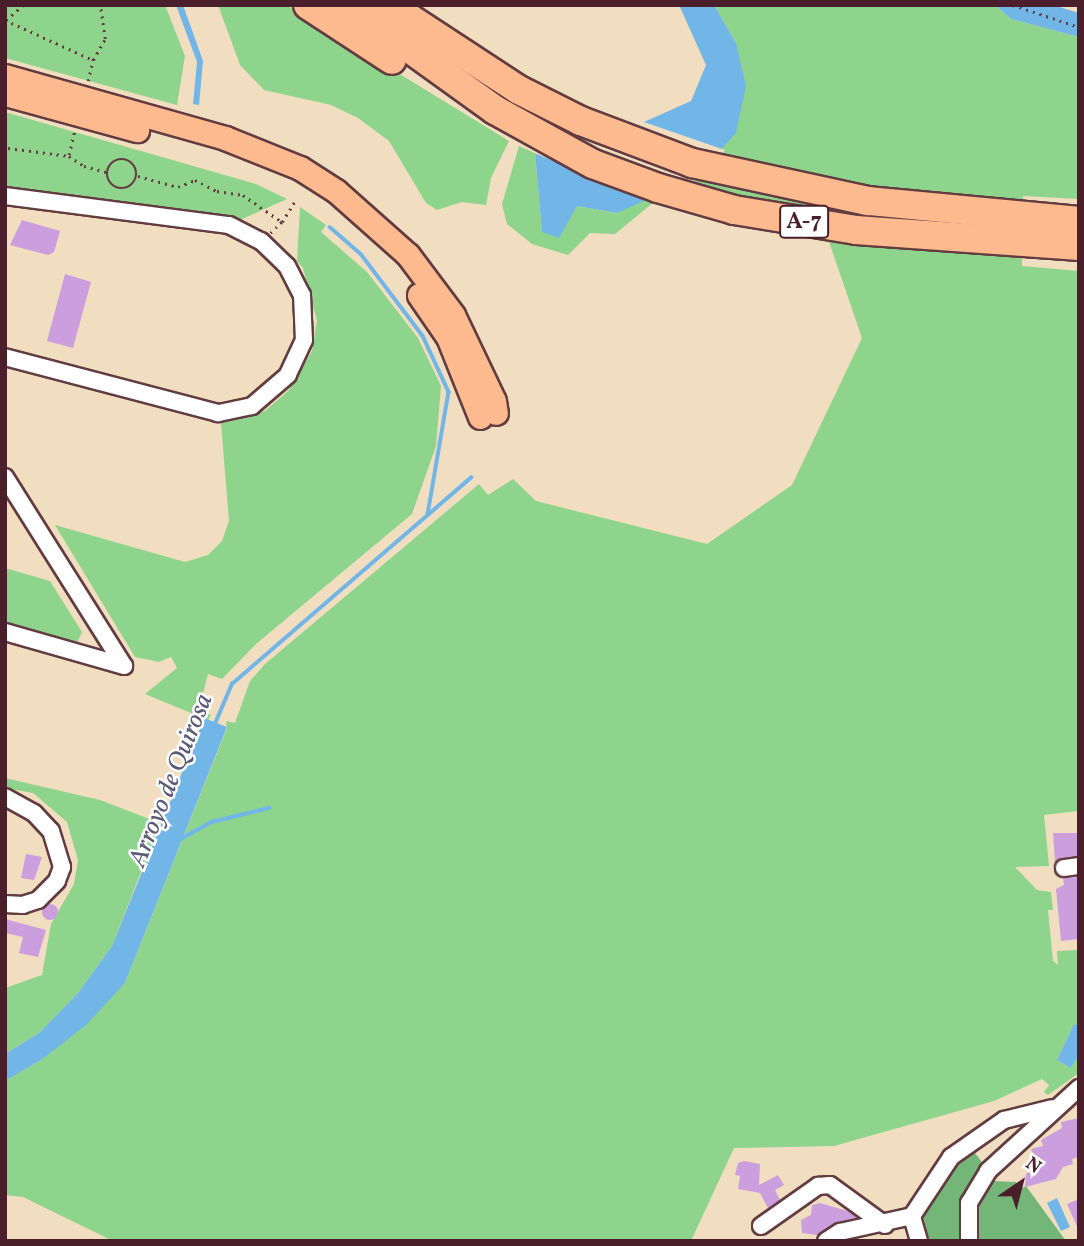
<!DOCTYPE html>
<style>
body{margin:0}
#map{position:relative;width:1084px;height:1246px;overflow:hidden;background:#f1dec0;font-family:Vollkorn,serif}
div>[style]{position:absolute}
.green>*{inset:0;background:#8fd48d}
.forest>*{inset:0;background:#73b678}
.water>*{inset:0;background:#72b5e7}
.pier>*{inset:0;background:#f1dec0}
.stream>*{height:3.5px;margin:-1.75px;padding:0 1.75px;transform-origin:1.75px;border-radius:1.75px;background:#72b5e7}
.building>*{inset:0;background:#cb9edd}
.round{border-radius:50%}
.path>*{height:2.5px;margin-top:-1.25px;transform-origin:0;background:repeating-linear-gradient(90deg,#633c41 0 2px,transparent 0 7px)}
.path>.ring{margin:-1.25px;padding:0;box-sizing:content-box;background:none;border:2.5px solid #633c41;border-radius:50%}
.roads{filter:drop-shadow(2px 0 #633c41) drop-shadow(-2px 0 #633c41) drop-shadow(0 2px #633c41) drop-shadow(0 -2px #633c41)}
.minor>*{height:16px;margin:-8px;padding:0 8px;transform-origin:8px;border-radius:8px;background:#fff}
.primary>*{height:23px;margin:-11.5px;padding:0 11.5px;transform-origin:11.5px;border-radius:11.5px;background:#fcba8e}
.motorway>*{height:28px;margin:-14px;padding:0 14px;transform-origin:14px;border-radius:14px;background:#fcba8e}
span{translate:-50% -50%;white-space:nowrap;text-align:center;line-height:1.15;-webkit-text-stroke:5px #fff;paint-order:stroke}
.shield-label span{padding:2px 5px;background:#fff;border:2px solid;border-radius:5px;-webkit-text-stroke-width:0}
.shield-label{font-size:23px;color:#4a1f2b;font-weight:700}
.water-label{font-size:26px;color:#5a5b76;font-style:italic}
.frame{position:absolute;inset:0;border:7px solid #4a1f2b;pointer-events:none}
.north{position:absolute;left:986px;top:1148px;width:70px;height:70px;-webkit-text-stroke:5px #fff;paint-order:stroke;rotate:35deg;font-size:19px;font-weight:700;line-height:28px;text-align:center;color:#4a1f2b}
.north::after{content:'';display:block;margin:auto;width:24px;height:32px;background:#4a1f2b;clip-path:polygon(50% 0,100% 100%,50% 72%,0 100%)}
</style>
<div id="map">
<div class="green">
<i style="clip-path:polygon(5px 5px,165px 5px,185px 56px,177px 105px,5px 58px)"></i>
<i style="clip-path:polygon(218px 5px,287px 5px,509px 141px,491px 178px,486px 205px,462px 202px,437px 210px,426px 203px,389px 141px,358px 118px,331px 105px,264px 90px,240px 65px)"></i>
<i style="clip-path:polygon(714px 5px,995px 5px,1011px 19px,1079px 37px,1079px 199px,1023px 196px,1022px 266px,1079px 271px,1079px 811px,1044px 815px,1049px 866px,1015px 867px,1037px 890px,1051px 892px,1053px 910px,1048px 910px,1053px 961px,1058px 965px,1057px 951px,1079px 950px,1079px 1026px,1074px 1024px,1057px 1060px,1071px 1068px,1079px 1055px,1079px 1073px,1048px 1095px,1044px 1092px,1049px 1085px,1042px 1079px,994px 1101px,834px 1146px,734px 1148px,691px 1241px,113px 1241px,23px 1197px,5px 1195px,5px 1081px,41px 1060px,125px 983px,227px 728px,226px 721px,235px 723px,250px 681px,265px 664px,479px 484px,488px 495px,513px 479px,536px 501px,707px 544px,792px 485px,862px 338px,829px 242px,735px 225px,654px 202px,615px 234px,590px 233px,568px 255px,532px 244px,507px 224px,502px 204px,519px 146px,535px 153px,542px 232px,577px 206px,617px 213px,642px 198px,736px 43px)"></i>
<i style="clip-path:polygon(5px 112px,256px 184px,287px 199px,240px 220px,5px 190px)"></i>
<i style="clip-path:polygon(300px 207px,326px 225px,321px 232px,367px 272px,418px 338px,441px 386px,436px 446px,412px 514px,256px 644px,222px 679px,208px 674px,199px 709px,211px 715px,208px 720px,145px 694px,177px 668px,171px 657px,159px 662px,135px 657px,55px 525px,185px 562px,208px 555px,222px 541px,229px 521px,221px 423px,265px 411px,289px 390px,312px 351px,317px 321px,303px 268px,297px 261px)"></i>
<i style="clip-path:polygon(5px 568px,50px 581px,82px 632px,77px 643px,5px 623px)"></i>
<i style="clip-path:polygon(5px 778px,100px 800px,160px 823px,112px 946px,78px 993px,39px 1033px,5px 1054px,5px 988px,42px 975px,51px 924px,74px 884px,78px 860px,67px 822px,33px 793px,5px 788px)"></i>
</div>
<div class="forest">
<i style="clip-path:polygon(972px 1149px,984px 1165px,965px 1193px,959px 1241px,929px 1241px,923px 1215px,951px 1171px)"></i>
<i style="clip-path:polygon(992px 1181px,1016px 1182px,1020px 1189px,1026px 1186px,1066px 1241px,978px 1241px,979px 1207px)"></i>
</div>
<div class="water">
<i style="clip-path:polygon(176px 5px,183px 5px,203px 61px,199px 105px,193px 104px,197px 62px)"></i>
<i style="clip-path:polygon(679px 5px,714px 5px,736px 43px,746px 86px,736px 133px,696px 177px,617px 213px,577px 206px,559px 238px,542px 232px,535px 153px,582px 130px,644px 122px,691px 101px,706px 65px)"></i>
<i style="clip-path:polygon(995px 5px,1053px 5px,1079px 13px,1079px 37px,1011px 19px)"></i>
<i style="clip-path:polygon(204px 718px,227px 727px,125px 983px,86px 1025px,41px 1060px,5px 1081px,5px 1054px,39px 1033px,78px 993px,112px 946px)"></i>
<i style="clip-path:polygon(1074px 1024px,1079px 1026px,1079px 1055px,1071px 1068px,1057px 1060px)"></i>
<i style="clip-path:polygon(1057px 1198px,1070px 1227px,1061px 1231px,1047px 1203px)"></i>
</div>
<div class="pier">
<i style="clip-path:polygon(638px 120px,725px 150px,698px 180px,647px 200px,532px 152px,581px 127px)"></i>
</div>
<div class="stream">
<i style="left:330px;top:227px;width:41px;rotate:41.1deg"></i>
<i style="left:361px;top:254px;width:103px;rotate:52.9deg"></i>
<i style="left:423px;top:336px;width:62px;rotate:65.1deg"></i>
<i style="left:449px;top:392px;width:125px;rotate:99.7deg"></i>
<i style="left:214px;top:726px;width:46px;rotate:-66.8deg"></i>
<i style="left:232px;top:684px;width:316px;rotate:-40.8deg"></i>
<i style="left:179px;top:840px;width:38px;rotate:-29deg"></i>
<i style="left:212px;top:822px;width:59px;rotate:-13.8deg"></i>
</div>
<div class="building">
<i style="clip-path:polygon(22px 220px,60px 231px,54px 252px,48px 255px,10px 245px)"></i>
<i style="clip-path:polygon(65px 274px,91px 282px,73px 348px,47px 341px)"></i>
<i style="clip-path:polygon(1053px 833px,1079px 833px,1079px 856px,1055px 862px)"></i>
<i style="clip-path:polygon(26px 854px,42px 857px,34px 880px,21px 878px)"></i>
<i style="clip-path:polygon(1079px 877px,1079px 939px,1061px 941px,1056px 889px,1064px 885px,1063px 878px)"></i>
<i class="round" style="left:42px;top:904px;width:16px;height:16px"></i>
<i style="clip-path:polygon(5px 919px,46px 930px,38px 957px,19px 953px,23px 937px,5px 933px)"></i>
<i style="clip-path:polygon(1079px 1118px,1079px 1157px,1072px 1159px,1073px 1164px,1063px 1167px,1056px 1179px,1025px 1187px,1026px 1174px,1037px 1167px,1031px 1149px,1043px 1146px,1041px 1140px,1062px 1128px,1061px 1122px)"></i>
<i style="clip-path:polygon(744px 1161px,760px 1164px,759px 1185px,778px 1175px,784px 1185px,775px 1190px,780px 1200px,768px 1208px,760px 1193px,738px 1189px,740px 1176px,735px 1175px,738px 1163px)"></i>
<i style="clip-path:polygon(1079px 1199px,1079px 1231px,1067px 1204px)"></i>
<i style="clip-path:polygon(820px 1203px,847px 1211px,857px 1218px,835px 1223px,817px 1235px,802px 1233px,801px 1220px,811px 1215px,812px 1205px)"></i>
</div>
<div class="path">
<i style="left:1013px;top:5px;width:70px;rotate:18.4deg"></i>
<i style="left:5px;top:20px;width:97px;rotate:24.4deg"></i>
<i style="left:93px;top:60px;width:24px;rotate:-60deg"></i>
<i style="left:105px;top:39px;width:34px;rotate:-98deg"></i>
<i style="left:6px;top:20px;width:23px;rotate:-41deg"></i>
<i style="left:88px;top:81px;width:22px;rotate:-77deg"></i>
<i style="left:5px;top:137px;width:19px;rotate:90deg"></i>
<i style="left:8px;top:148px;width:62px;rotate:7.5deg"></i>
<i style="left:69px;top:156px;width:18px;rotate:34deg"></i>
<i style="left:84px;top:166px;width:24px;rotate:15deg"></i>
<i style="left:69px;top:155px;width:26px;rotate:-77deg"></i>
<i class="ring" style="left:107px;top:159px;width:27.5px;height:27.5px"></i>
<i style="left:138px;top:176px;width:41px;rotate:15.4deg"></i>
<i style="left:178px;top:187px;width:18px;rotate:-22deg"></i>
<i style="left:195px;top:180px;width:25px;rotate:27deg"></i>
<i style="left:217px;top:191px;width:26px;rotate:9deg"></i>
<i style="left:243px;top:195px;width:47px;rotate:34.7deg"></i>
<i style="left:282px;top:222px;width:16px;rotate:135deg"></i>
<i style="left:282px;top:222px;width:25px;rotate:-58deg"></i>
</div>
<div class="roads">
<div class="minor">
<i style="left:5px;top:196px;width:226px;rotate:7.4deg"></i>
<i style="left:229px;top:225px;width:36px;rotate:27deg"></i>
<i style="left:261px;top:241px;width:36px;rotate:44deg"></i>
<i style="left:287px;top:266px;width:33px;rotate:63deg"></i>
<i style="left:302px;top:295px;width:45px;rotate:87.5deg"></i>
<i style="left:304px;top:340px;width:38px;rotate:115deg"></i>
<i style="left:288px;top:375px;width:48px;rotate:139.3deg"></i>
<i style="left:252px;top:406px;width:35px;rotate:168deg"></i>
<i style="left:218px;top:413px;width:220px;rotate:-165.3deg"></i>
<i style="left:5px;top:477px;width:223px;rotate:57.8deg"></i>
<i style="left:5px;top:632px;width:124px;rotate:15.9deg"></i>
<i style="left:5px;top:797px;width:33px;rotate:29deg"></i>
<i style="left:34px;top:813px;width:25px;rotate:47deg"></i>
<i style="left:51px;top:831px;width:38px;rotate:73deg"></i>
<i style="left:62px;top:867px;width:15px;rotate:110deg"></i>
<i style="left:57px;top:881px;width:27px;rotate:135deg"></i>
<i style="left:38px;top:900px;width:16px;rotate:162deg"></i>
<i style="left:23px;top:905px;width:18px;rotate:-177deg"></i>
<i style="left:1064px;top:868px;width:15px;rotate:-8deg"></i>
<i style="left:761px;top:1226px;width:70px;rotate:-35.1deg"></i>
<i style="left:818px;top:1186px;width:12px;rotate:-5deg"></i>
<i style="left:830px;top:1185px;width:68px;rotate:36deg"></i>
<i style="left:826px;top:1241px;width:17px;rotate:-33deg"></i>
<i style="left:840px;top:1232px;width:74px;rotate:-12.5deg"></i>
<i style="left:919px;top:1241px;width:26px;rotate:-106deg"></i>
<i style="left:912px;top:1216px;width:71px;rotate:-56.5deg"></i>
<i style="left:951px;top:1157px;width:65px;rotate:-34.9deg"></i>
<i style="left:1004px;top:1120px;width:49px;rotate:-14deg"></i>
<i style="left:969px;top:1241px;width:38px;rotate:-90deg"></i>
<i style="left:969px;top:1203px;width:37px;rotate:-59deg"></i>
<i style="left:988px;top:1171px;width:123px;rotate:-42.4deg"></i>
</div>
<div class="primary">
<i style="left:5px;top:76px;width:229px;rotate:15.7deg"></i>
<i style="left:225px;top:138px;width:81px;rotate:21.8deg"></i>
<i style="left:300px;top:168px;width:43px;rotate:32.6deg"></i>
<i style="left:336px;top:191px;width:96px;rotate:41.6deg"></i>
<i style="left:408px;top:255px;width:75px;rotate:53.1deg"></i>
<i style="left:453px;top:315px;width:95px;rotate:64.5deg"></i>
<i style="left:494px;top:401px;width:12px;rotate:81deg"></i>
<i style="left:5px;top:94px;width:137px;rotate:15.3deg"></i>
<i style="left:419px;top:295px;width:51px;rotate:55.4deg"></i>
<i style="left:448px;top:337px;width:86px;rotate:68.2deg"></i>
</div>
<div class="motorway">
<i style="left:308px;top:5px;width:100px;rotate:33.2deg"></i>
<i style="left:349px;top:5px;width:180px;rotate:35.7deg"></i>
<i style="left:495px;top:110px;width:112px;rotate:28.9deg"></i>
<i style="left:593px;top:164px;width:69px;rotate:20.3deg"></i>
<i style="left:658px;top:188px;width:79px;rotate:16.1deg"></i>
<i style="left:734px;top:210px;width:124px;rotate:9.3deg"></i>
<i style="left:856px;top:230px;width:224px;rotate:4.1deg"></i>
<i style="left:389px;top:5px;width:155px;rotate:33.2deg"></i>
<i style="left:519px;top:90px;width:69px;rotate:26.6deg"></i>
<i style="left:581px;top:121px;width:119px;rotate:20.7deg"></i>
<i style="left:692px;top:163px;width:180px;rotate:12.2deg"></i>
<i style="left:868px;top:201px;width:212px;rotate:5.4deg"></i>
</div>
</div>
<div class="shield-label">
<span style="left:804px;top:222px">A-7</span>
</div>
<div class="water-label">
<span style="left:172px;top:781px;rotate:-68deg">Arroyo de Quirosa</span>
</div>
<div class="frame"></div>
<div class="north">N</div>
</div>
